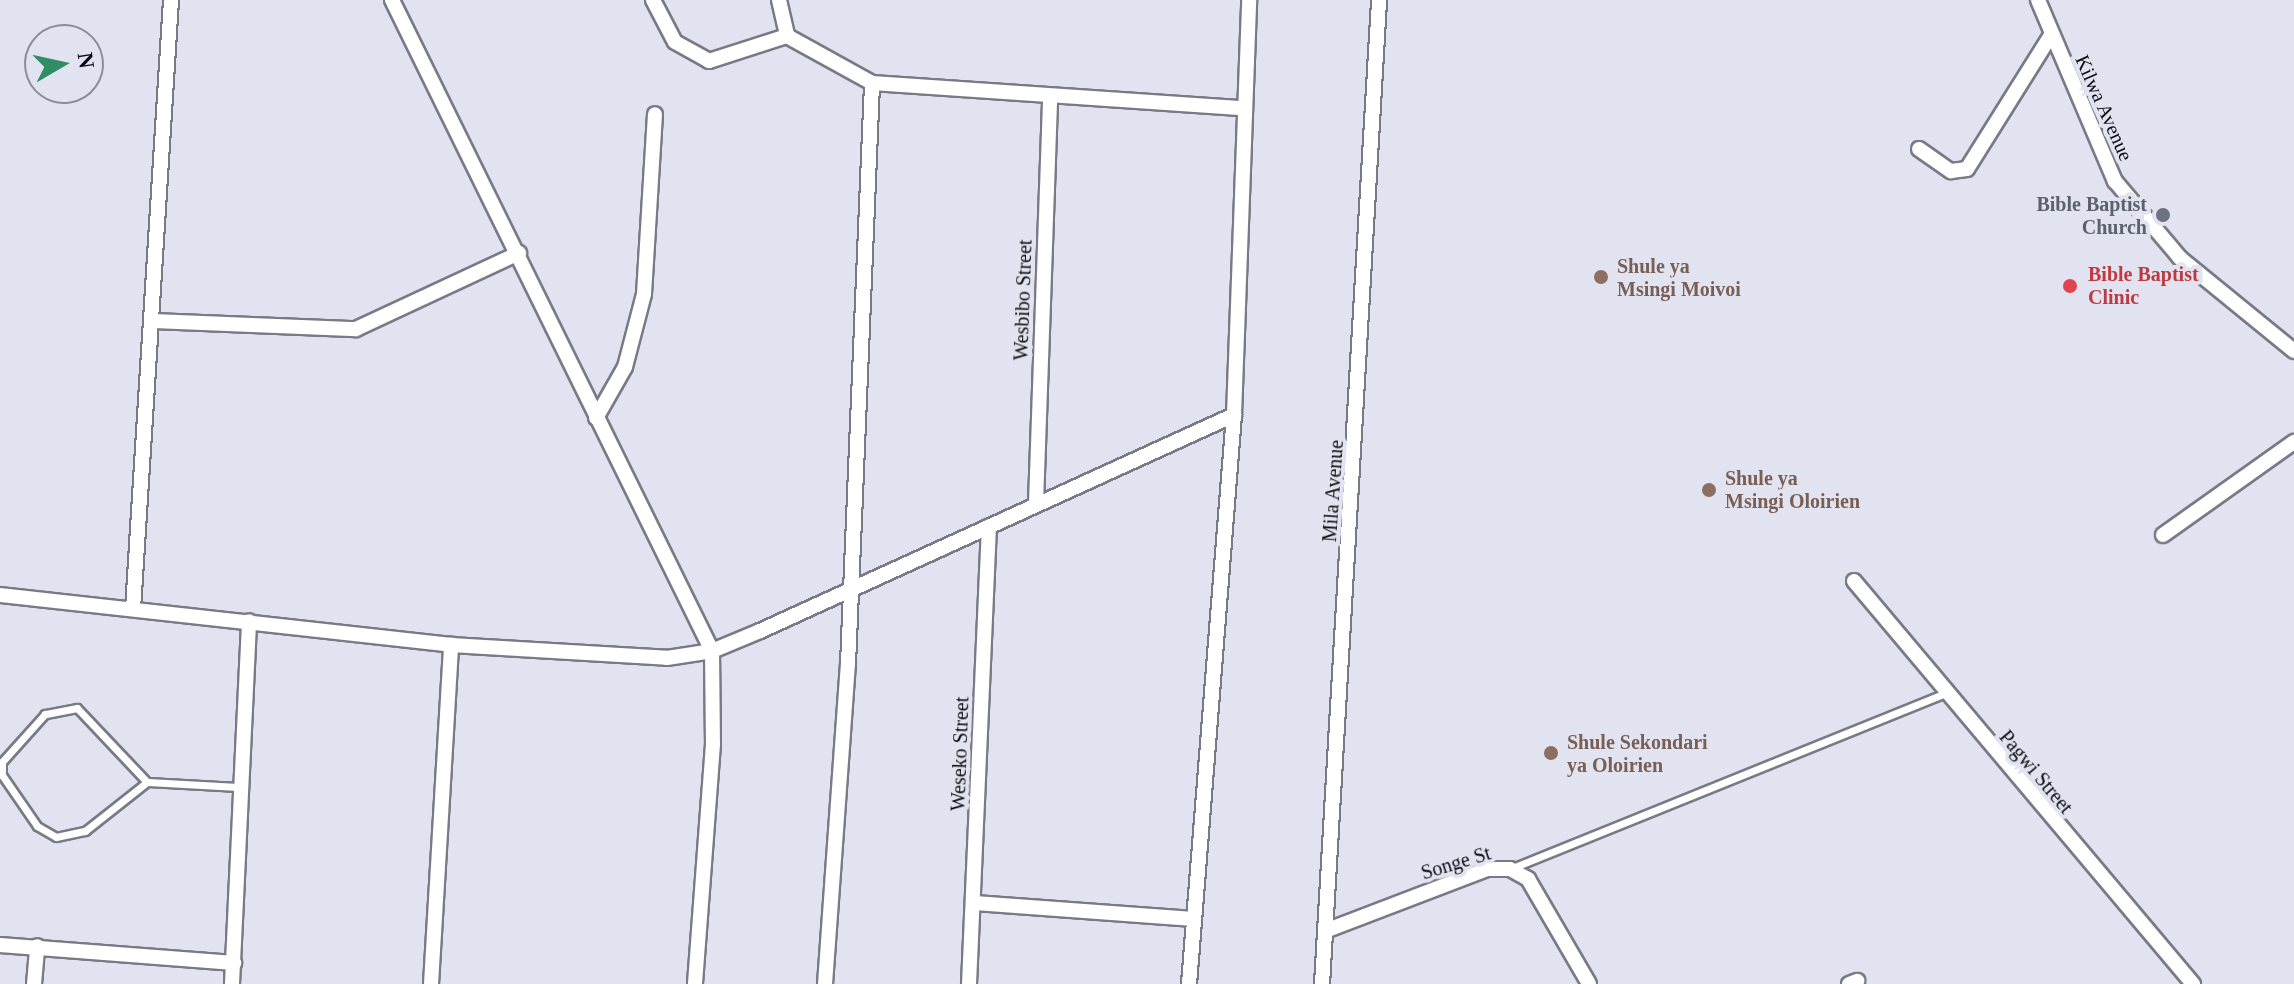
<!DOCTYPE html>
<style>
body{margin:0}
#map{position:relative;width:2294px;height:984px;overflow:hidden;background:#e1e4f0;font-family:"Times New Roman",serif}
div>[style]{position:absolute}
.roads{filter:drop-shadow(2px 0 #787a85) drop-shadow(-2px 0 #787a85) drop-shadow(0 2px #787a85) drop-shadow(0 -2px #787a85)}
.lane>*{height:7px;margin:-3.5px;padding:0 3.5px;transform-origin:3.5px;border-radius:3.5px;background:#fff}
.street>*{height:14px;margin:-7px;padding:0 7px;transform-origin:7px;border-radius:7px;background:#fff}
.dots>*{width:22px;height:22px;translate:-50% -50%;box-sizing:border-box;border:4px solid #e1e4f0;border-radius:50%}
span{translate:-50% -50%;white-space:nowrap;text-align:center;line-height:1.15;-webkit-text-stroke:8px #e1e4f0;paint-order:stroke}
.street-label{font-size:20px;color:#0b0c10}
.worship-label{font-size:20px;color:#5b616d;font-weight:700}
.right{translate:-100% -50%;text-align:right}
.education-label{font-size:20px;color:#785e54;font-weight:700}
.left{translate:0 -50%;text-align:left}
.health-label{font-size:20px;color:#be3a42;font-weight:700}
.north{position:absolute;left:24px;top:24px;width:80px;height:80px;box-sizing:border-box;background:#e1e4f0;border:2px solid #8b8e96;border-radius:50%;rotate:81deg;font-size:22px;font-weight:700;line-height:32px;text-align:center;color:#0b0c10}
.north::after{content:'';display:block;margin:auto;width:28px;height:36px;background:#318d64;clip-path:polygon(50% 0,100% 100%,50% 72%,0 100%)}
</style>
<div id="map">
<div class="roads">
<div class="lane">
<i style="left:147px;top:782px;width:102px;rotate:-133.4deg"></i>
<i style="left:77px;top:708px;width:33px;rotate:169deg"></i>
<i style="left:45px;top:714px;width:64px;rotate:131.9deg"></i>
<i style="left:2px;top:762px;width:13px;rotate:90deg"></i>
<i style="left:2px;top:775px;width:62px;rotate:55.5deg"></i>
<i style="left:37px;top:826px;width:22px;rotate:30deg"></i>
<i style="left:56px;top:837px;width:30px;rotate:-12deg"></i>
<i style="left:85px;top:831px;width:79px;rotate:-38.3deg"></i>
<i style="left:147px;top:782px;width:92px;rotate:3.1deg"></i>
<i style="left:1510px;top:869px;width:467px;rotate:-22deg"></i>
</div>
<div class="street">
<i style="left:392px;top:0;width:725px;rotate:63.82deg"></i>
<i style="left:712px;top:651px;width:93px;rotate:89.4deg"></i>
<i style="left:713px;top:744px;width:241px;rotate:94.3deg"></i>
<i style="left:653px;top:0;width:47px;rotate:62.4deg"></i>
<i style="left:675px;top:42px;width:39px;rotate:29deg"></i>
<i style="left:709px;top:61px;width:82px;rotate:-17.8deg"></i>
<i style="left:787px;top:36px;width:97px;rotate:28.9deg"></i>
<i style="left:872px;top:83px;width:372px;rotate:3.9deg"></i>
<i style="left:779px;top:0;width:37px;rotate:77deg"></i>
<i style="left:2038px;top:0;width:197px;rotate:67deg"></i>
<i style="left:2115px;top:181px;width:101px;rotate:49.8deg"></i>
<i style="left:2180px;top:258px;width:147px;rotate:39.2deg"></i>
<i style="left:1919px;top:149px;width:39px;rotate:35deg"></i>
<i style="left:1951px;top:171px;width:16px;rotate:-7deg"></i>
<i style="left:1967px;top:169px;width:158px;rotate:-57.9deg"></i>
<i style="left:154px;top:321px;width:202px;rotate:2.3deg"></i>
<i style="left:356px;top:329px;width:180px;rotate:-25deg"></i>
<i style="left:596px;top:418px;width:59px;rotate:-60.4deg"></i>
<i style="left:625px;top:367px;width:75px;rotate:-75.4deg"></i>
<i style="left:644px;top:294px;width:180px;rotate:-86.5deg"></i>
<i style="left:1036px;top:503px;width:404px;rotate:-88deg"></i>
<i style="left:2163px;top:535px;width:161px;rotate:-35.4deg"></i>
<i style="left:1854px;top:581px;width:527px;rotate:49.93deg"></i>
<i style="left:0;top:595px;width:454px;rotate:6.3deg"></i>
<i style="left:451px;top:645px;width:216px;rotate:3.4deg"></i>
<i style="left:667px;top:658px;width:46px;rotate:-8.8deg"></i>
<i style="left:712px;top:651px;width:52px;rotate:-22.6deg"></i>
<i style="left:760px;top:631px;width:521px;rotate:-24.5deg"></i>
<i style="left:133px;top:609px;width:610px;rotate:-86.43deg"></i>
<i style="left:975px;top:903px;width:219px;rotate:4.2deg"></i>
<i style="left:1325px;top:931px;width:173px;rotate:-20.9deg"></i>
<i style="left:1487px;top:869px;width:23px"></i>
<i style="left:1510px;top:869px;width:21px;rotate:29deg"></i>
<i style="left:1528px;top:879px;width:121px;rotate:59.8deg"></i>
<i style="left:0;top:945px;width:235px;rotate:4.4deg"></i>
<i style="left:34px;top:984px;width:38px;rotate:-85deg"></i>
<i style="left:232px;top:984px;width:363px;rotate:-87.3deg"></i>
<i style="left:431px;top:984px;width:340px;rotate:-86.6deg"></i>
<i style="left:825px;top:984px;width:321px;rotate:-85.9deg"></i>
<i style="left:848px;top:664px;width:581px;rotate:-87.63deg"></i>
<i style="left:969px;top:984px;width:458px;rotate:-87.5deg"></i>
<i style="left:1189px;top:984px;width:571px;rotate:-85.48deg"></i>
<i style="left:1234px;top:415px;width:415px;rotate:-87.9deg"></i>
<i style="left:1322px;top:984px;width:986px;rotate:-86.68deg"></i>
<i style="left:1849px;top:984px;width:9px;rotate:-21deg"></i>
</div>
</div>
<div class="dots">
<i style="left:2163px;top:215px;background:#6b7280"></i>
<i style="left:1601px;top:277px;background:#8d6e63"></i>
<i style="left:2070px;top:286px;background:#e0444e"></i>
<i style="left:1709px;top:490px;background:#8d6e63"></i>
<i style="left:1551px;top:753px;background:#8d6e63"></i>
</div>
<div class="street-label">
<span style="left:2104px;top:108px;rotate:66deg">Kilwa Avenue</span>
<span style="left:1023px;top:300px;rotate:-88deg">Wesbibo Street</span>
<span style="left:1333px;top:491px;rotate:-86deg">Mila Avenue</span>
<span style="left:960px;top:754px;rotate:-88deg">Weseko Street</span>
<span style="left:2036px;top:772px;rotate:50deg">Pagwi Street</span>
<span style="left:1456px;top:863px;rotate:-17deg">Songe St</span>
</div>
<div class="worship-label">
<span class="right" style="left:2147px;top:216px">Bible Baptist<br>Church</span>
</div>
<div class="education-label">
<span class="left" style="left:1617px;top:278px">Shule ya<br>Msingi Moivoi</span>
<span class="left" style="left:1725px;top:490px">Shule ya<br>Msingi Oloirien</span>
<span class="left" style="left:1567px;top:754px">Shule Sekondari<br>ya Oloirien</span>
</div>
<div class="health-label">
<span class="left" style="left:2088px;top:286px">Bible Baptist<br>Clinic</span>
</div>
<div class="north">N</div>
</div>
